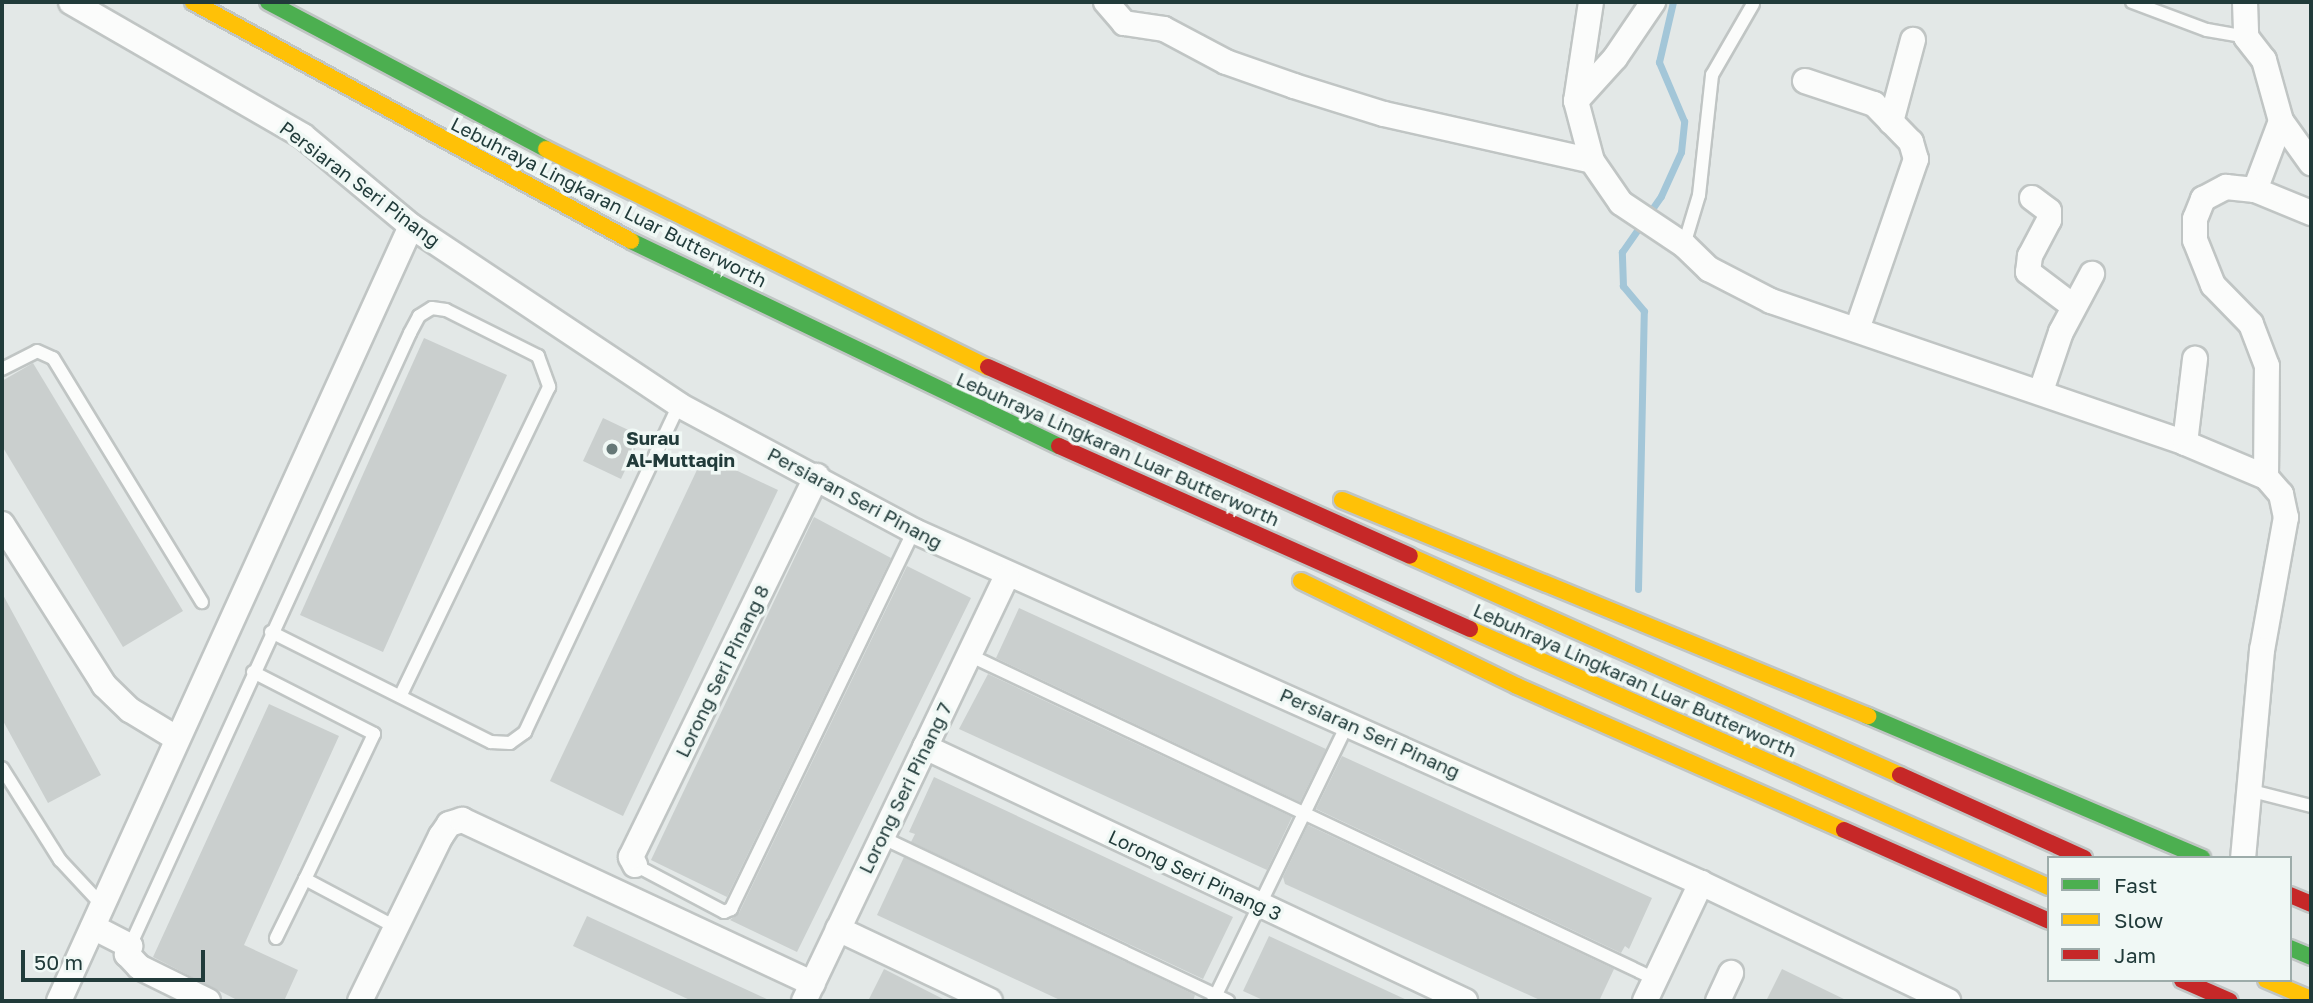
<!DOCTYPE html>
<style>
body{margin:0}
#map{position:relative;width:2313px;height:1003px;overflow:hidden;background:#e3e8e7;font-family:"Golos Text",sans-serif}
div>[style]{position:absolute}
.stream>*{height:7px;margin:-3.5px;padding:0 3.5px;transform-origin:3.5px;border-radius:3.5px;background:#a3c6d8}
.building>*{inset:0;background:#cacfce}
.roads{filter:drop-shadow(2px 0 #c0c5c4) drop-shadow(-2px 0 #c0c5c4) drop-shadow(0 2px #c0c5c4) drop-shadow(0 -2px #c0c5c4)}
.lane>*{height:12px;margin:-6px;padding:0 6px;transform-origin:6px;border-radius:6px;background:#fbfcfb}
.street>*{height:24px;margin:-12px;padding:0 12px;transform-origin:12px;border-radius:12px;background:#fbfcfb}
.fast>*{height:16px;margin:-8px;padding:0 8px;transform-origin:8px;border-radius:8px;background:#4caf50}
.slow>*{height:16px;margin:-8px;padding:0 8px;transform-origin:8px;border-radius:8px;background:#ffc107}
.jam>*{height:16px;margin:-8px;padding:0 8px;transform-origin:8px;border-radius:8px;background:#c62828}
.dots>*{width:19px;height:19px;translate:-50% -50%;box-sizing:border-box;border:4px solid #f0f8f5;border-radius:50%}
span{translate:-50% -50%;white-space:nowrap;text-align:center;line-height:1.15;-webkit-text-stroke:7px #f0f8f5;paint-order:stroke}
.street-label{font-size:19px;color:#213b3a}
.poi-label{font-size:19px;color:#213b3a;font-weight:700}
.left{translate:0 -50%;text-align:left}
.frame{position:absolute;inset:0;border:4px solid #213b3a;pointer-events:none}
.legend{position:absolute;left:2047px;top:856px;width:245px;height:126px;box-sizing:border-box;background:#f0f8f5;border:2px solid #9dacaa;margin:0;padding:9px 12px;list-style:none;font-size:21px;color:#213b3a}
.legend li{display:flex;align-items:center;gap:14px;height:35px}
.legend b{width:35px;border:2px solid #9dacaa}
.scale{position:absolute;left:21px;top:950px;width:184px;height:32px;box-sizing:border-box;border:4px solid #213b3a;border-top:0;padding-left:9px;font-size:21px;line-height:24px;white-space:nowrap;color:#213b3a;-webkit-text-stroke:5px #f0f8f5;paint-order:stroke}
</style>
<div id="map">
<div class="stream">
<i style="left:1638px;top:589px;width:278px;rotate:-88.8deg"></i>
<i style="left:1644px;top:311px;width:33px;rotate:-130deg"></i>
<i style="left:1623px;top:286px;width:34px;rotate:-92deg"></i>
<i style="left:1622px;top:252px;width:68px;rotate:-55.1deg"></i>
<i style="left:1661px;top:196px;width:48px;rotate:-65.6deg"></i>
<i style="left:1681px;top:152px;width:31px;rotate:-84deg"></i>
<i style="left:1684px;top:121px;width:64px;rotate:-113deg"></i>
<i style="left:1659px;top:62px;width:62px;rotate:-76.9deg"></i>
</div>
<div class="building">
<i style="clip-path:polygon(424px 338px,507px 375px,383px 652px,300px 615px)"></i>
<i style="clip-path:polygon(33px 363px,183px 611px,123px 647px,2px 446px,2px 381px)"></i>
<i style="clip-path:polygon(603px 418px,641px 436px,621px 479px,583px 461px)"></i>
<i style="clip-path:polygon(704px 455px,778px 490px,623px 816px,550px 781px)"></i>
<i style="clip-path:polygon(814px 517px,891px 558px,727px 897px,651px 860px)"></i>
<i style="clip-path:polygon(907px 566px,971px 598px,797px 952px,730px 920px,739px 913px)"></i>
<i style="clip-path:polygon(2px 593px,101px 775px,48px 803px,2px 719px)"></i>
<i style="clip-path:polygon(1019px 608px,1326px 749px,1300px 802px,996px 658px)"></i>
<i style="clip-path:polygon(988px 674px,1292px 817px,1267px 870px,959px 729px)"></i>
<i style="clip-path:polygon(269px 704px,339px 736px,244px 945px,298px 970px,284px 1001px,239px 1001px,153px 957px)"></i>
<i style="clip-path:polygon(1342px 756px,1652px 898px,1629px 949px,1625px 946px,1621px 953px,1316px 809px)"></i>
<i style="clip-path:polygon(934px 777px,1233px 917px,1203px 979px,911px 842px,915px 834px,909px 832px)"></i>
<i style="clip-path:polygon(1308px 825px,1614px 969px,1599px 1001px,1542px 1001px,1285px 884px,1283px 877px)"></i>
<i style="clip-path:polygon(904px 857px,1195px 995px,1193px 1001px,1062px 1001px,877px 915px)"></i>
<i style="clip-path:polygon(587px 916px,771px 1001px,692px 1001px,573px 946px)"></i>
<i style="clip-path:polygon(1269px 936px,1409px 1001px,1265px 1001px,1243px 991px)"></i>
<i style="clip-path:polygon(884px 969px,947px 1001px,868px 1001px)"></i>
<i style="clip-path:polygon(1782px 969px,1848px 1001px,1766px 1001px)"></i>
</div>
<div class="roads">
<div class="lane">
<i style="left:2132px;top:2px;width:80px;rotate:20.5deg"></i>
<i style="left:2207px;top:30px;width:40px;rotate:10deg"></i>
<i style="left:1684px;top:245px;width:52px;rotate:-73.3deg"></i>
<i style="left:1699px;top:195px;width:121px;rotate:-83.8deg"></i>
<i style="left:1712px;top:75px;width:82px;rotate:-60deg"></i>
<i style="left:2px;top:369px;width:39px;rotate:-27deg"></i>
<i style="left:37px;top:351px;width:17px;rotate:24deg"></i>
<i style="left:53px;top:358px;width:286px;rotate:58.6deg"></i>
<i style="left:271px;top:632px;width:246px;rotate:26.6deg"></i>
<i style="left:491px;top:742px;width:19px;rotate:3deg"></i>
<i style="left:510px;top:743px;width:19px;rotate:-36deg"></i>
<i style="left:525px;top:732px;width:361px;rotate:-64.8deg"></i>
<i style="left:969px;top:655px;width:759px;rotate:25.28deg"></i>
<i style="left:253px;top:672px;width:136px;rotate:27.1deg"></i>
<i style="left:374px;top:734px;width:161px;rotate:115.4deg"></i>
<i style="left:2px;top:768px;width:109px;rotate:57.8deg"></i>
<i style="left:60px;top:860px;width:62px;rotate:47deg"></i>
<i style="left:2252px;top:791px;width:61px;rotate:14.3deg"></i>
<i style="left:881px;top:837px;width:384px;rotate:25.3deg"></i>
<i style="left:635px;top:865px;width:101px;rotate:27.8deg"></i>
<i style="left:724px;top:912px;width:8px;rotate:-23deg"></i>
<i style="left:731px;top:909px;width:420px;rotate:-64.2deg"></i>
<i style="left:276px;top:938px;width:66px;rotate:-63.8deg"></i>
<i style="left:305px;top:879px;width:104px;rotate:28deg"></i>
<i style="left:130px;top:946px;width:674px;rotate:-65.45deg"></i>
<i style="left:410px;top:333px;width:19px;rotate:-62deg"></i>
<i style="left:419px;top:316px;width:15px;rotate:-32deg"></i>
<i style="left:432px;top:308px;width:14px;rotate:8deg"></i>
<i style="left:446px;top:310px;width:103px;rotate:26.6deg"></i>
<i style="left:538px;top:356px;width:33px;rotate:70deg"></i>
<i style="left:549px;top:387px;width:343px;rotate:115.7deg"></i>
<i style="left:1213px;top:1001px;width:309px;rotate:-64.1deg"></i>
</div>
<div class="street">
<i style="left:71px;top:2px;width:268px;rotate:30deg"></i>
<i style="left:303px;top:136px;width:141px;rotate:39.8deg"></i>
<i style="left:411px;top:226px;width:322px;rotate:33.7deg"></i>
<i style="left:679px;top:405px;width:267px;rotate:28.2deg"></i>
<i style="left:914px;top:531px;width:862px;rotate:24.1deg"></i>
<i style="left:1701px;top:883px;width:274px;rotate:25.5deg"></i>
<i style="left:1106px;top:2px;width:28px;rotate:49deg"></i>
<i style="left:1124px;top:23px;width:40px;rotate:8.5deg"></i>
<i style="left:1164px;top:29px;width:70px;rotate:28deg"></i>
<i style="left:1226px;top:62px;width:72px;rotate:19.4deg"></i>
<i style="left:1294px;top:86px;width:94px;rotate:17.3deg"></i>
<i style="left:1384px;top:114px;width:213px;rotate:12.7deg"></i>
<i style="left:1591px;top:2px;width:100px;rotate:98.6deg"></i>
<i style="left:1576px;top:101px;width:62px;rotate:75.1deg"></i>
<i style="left:1592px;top:161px;width:51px;rotate:55.4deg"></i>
<i style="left:1621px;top:203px;width:76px;rotate:33.7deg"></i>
<i style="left:1684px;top:245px;width:35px;rotate:44deg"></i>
<i style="left:1709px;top:269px;width:70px;rotate:27.3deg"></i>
<i style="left:1771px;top:301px;width:438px;rotate:18.9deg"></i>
<i style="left:2185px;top:443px;width:88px;rotate:22.8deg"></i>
<i style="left:2266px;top:477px;width:23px;rotate:49deg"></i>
<i style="left:2281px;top:494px;width:24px;rotate:78deg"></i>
<i style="left:2286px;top:517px;width:135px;rotate:100.2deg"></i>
<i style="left:2262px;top:650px;width:209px;rotate:95.2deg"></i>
<i style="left:2245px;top:2px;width:35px;rotate:88deg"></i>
<i style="left:2246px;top:37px;width:29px;rotate:52deg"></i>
<i style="left:2264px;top:60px;width:63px;rotate:74.4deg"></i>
<i style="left:2281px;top:121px;width:74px;rotate:110.6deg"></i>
<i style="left:1805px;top:81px;width:73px;rotate:18.4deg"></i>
<i style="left:1874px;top:104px;width:53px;rotate:45.8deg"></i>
<i style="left:1911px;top:142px;width:18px;rotate:74deg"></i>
<i style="left:1916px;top:159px;width:180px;rotate:109.1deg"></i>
<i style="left:1576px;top:101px;width:58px;rotate:-47.8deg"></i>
<i style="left:1615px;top:58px;width:68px;rotate:-55.8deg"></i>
<i style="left:2281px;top:121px;width:52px;rotate:54.5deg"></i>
<i style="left:1891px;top:122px;width:85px;rotate:-75deg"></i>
<i style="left:2032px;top:198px;width:21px;rotate:37deg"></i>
<i style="left:2049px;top:211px;width:9px;rotate:90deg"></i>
<i style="left:2049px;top:220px;width:41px;rotate:117.8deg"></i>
<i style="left:2030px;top:256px;width:16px;rotate:97deg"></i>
<i style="left:2028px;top:272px;width:56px;rotate:37.1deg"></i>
<i style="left:2041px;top:391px;width:62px;rotate:-71.3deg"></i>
<i style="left:2061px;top:332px;width:66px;rotate:-61.9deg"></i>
<i style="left:2185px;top:443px;width:85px;rotate:-83.2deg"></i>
<i style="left:2266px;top:477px;width:111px;rotate:-89.5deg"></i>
<i style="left:2267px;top:366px;width:45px;rotate:-110.9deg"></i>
<i style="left:2251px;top:324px;width:54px;rotate:-134.3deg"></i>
<i style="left:2213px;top:285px;width:48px;rotate:-111.8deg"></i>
<i style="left:2195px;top:240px;width:21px;rotate:-90deg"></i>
<i style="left:2195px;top:219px;width:22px;rotate:-68deg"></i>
<i style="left:2203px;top:199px;width:26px;rotate:-28deg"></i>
<i style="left:2226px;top:187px;width:29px;rotate:6deg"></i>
<i style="left:2255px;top:190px;width:61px;rotate:22.3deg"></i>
<i style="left:2px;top:524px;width:191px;rotate:57.6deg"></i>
<i style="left:104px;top:685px;width:36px;rotate:44deg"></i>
<i style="left:130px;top:710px;width:54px;rotate:31.3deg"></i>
<i style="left:925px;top:747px;width:597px;rotate:25.19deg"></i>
<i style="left:635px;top:865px;width:9px;rotate:-117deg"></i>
<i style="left:631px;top:857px;width:424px;rotate:-64deg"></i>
<i style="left:93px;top:927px;width:42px;rotate:27.2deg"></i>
<i style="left:130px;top:946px;width:9px;rotate:111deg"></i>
<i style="left:127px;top:954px;width:18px;rotate:47deg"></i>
<i style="left:139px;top:967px;width:77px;rotate:26.2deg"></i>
<i style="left:838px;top:929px;width:168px;rotate:25.3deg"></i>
<i style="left:59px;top:1001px;width:851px;rotate:-65.57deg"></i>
<i style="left:360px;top:1001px;width:184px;rotate:-63.9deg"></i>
<i style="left:441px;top:836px;width:14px;rotate:-56deg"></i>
<i style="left:449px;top:824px;width:14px;rotate:-17deg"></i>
<i style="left:462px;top:820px;width:387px;rotate:25deg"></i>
<i style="left:804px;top:1001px;width:471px;rotate:-64.5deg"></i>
<i style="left:1645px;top:1001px;width:131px;rotate:-64.6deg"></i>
<i style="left:1718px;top:1001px;width:31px;rotate:-65deg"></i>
</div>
<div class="fast">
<i style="left:268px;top:2px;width:314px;rotate:27.9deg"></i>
<i style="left:631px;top:241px;width:475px;rotate:25.6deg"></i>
<i style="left:1868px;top:716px;width:363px;rotate:23deg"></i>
<i style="left:2290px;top:948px;width:23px;rotate:23deg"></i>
</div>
<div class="slow">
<i style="left:193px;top:2px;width:499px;rotate:28.6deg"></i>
<i style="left:546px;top:149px;width:493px;rotate:26.3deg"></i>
<i style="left:1342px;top:500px;width:569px;rotate:22.33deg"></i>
<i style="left:1410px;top:556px;width:537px;rotate:24.08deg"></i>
<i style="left:1301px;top:581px;width:240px;rotate:25.9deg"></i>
<i style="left:1517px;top:686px;width:357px;rotate:23.8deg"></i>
<i style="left:1470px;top:629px;width:634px;rotate:24.02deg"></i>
<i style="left:2266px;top:980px;width:49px;rotate:22.9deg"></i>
</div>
<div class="jam">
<i style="left:988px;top:367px;width:462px;rotate:24.1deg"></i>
<i style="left:1059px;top:446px;width:450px;rotate:24deg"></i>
<i style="left:1900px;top:775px;width:202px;rotate:24.3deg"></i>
<i style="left:1844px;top:830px;width:224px;rotate:23.9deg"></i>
<i style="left:2290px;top:895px;width:23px;rotate:23deg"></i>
<i style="left:2182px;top:980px;width:52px;rotate:23.6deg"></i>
</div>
</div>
<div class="dots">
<i style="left:612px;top:449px;background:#657877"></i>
</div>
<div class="street-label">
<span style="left:360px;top:184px;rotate:37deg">Persiaran Seri Pinang</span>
<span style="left:609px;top:202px;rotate:27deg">Lebuhraya Lingkaran Luar Butterworth</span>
<span style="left:1118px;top:449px;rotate:24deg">Lebuhraya Lingkaran Luar Butterworth</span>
<span style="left:855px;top:498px;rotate:28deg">Persiaran Seri Pinang</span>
<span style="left:722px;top:671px;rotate:-64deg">Lorong Seri Pinang 8</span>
<span style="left:1635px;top:680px;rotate:24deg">Lebuhraya Lingkaran Luar Butterworth</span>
<span style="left:1370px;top:733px;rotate:24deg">Persiaran Seri Pinang</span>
<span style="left:905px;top:788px;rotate:-64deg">Lorong Seri Pinang 7</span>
<span style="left:1195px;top:875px;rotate:25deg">Lorong Seri Pinang 3</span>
</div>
<div class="poi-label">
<span class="left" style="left:626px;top:449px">Surau<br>Al-Muttaqin</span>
</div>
<div class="frame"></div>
<ul class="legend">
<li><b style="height:9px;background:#4caf50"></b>Fast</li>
<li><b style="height:9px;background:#ffc107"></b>Slow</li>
<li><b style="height:9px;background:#c62828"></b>Jam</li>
</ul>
<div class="scale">50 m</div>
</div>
